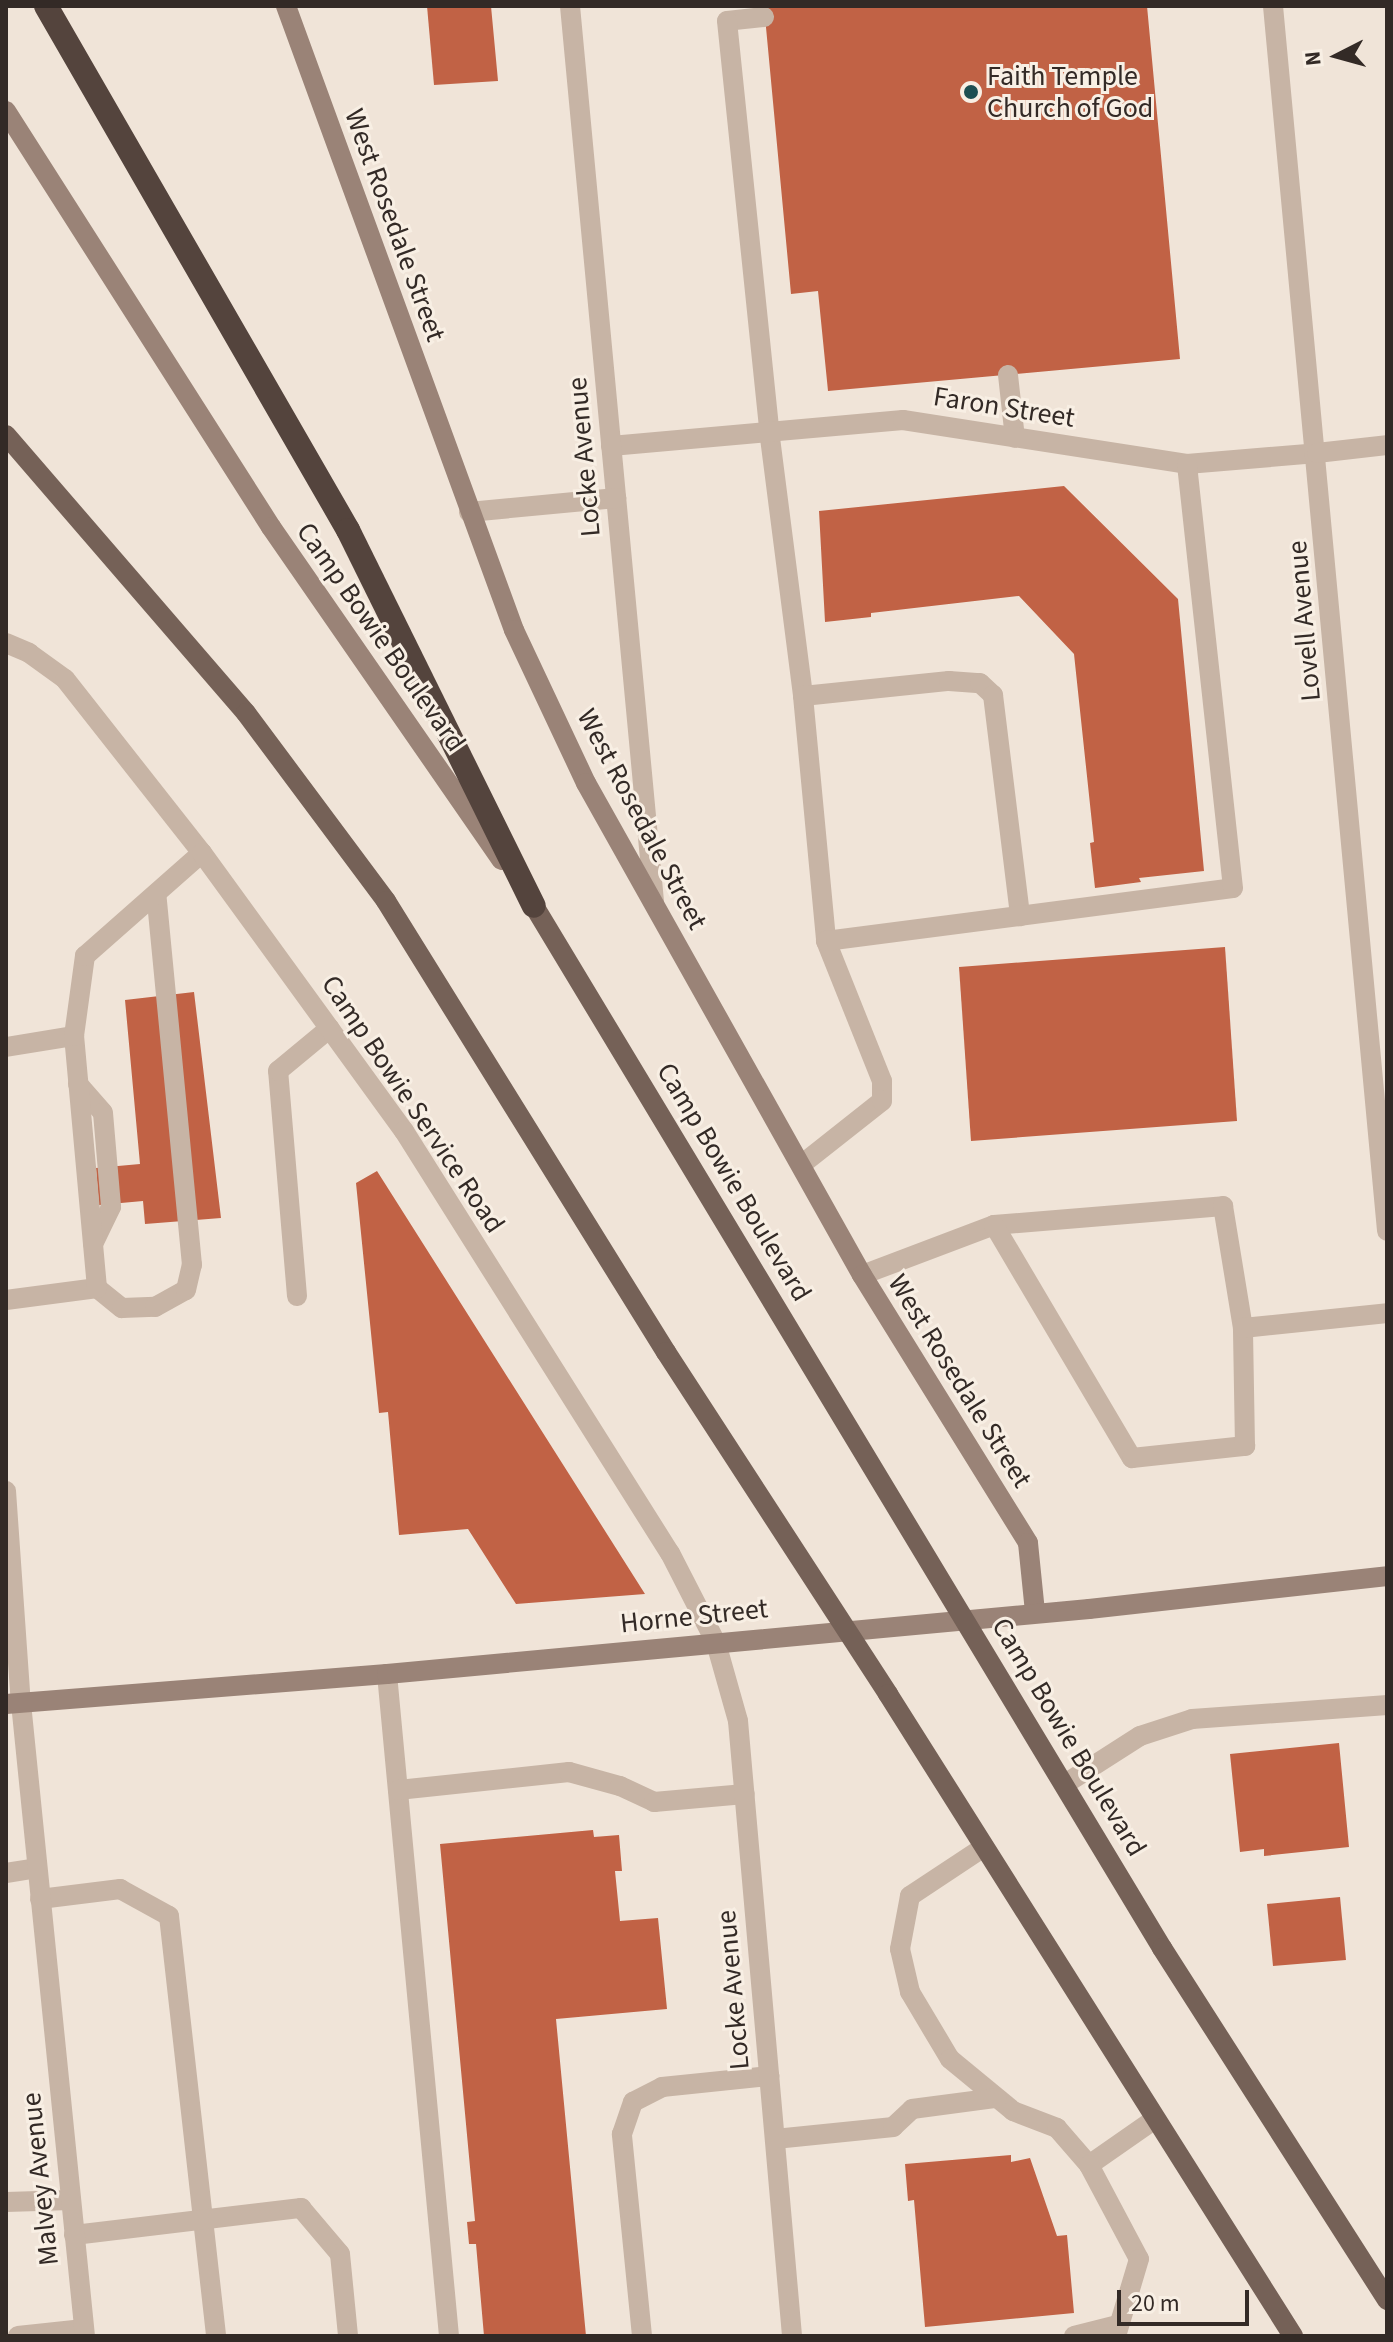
<!DOCTYPE html>
<style>
body{margin:0}
#map{position:relative;width:1393px;height:2342px;overflow:hidden;background:#f0e4d8;font-family:"Source Sans 3",sans-serif}
div>[style]{position:absolute}
.building>*{inset:0;background:#c16245}
.lane>*{height:20px;margin:-10px;padding:0 10px;transform-origin:10px;border-radius:10px;background:#c7b4a5}
.street>*{height:20px;margin:-10px;padding:0 10px;transform-origin:10px;border-radius:10px;background:#c7b4a5}
.secondary>*{height:20px;margin:-10px;padding:0 10px;transform-origin:10px;border-radius:10px;background:#9a8377}
.primary>*{height:20px;margin:-10px;padding:0 10px;transform-origin:10px;border-radius:10px;background:#756157}
.highway>*{height:24px;margin:-12px;padding:0 12px;transform-origin:12px;border-radius:12px;background:#54443d}
.dots>*{width:22px;height:22px;translate:-50% -50%;box-sizing:border-box;border:4px solid #f8efe4;border-radius:50%}
span{translate:-50% -50%;white-space:nowrap;text-align:center;line-height:1.15;-webkit-text-stroke:6px #f8efe4;paint-order:stroke}
.poi-label{font-size:28px;color:#332a26}
.left{translate:0 -50%;text-align:left}
.street-label{font-size:28px;color:#332a26}
.frame{position:absolute;inset:0;border:8px solid #332a26;pointer-events:none}
.north{position:absolute;left:1297px;top:16px;width:80px;height:80px;-webkit-text-stroke:6px #f8efe4;paint-order:stroke;rotate:264deg;font-size:22px;font-weight:700;line-height:32px;text-align:center;color:#332a26}
.north::after{content:'';display:block;margin:auto;width:28px;height:36px;background:#332a26;clip-path:polygon(50% 0,100% 100%,50% 72%,0 100%)}
.scale{position:absolute;left:1117px;top:2290px;width:132px;height:36px;box-sizing:border-box;border:4px solid #332a26;border-top:0;padding-left:10px;font-size:24px;line-height:28px;white-space:nowrap;color:#332a26;-webkit-text-stroke:6px #f8efe4;paint-order:stroke}
</style>
<div id="map">
<div class="building">
<i style="clip-path:polygon(427px 6px,491px 6px,498px 81px,434px 85px)"></i>
<i style="clip-path:polygon(764px 6px,1147px 6px,1180px 359px,828px 391px,818px 291px,791px 294px)"></i>
<i style="clip-path:polygon(1064px 486px,1178px 599px,1204px 871px,1139px 878px,1141px 882px,1095px 888px,1090px 843px,1094px 842px,1074px 654px,1019px 596px,871px 613px,871px 617px,825px 622px,819px 511px)"></i>
<i style="clip-path:polygon(1225px 947px,1237px 1121px,971px 1141px,959px 967px)"></i>
<i style="clip-path:polygon(194px 992px,221px 1218px,145px 1224px,143px 1201px,99px 1205px,96px 1168px,140px 1164px,125px 1000px)"></i>
<i style="clip-path:polygon(377px 1171px,645px 1594px,516px 1604px,468px 1529px,399px 1535px,388px 1412px,379px 1413px,356px 1183px)"></i>
<i style="clip-path:polygon(1339px 1743px,1349px 1847px,1264px 1856px,1264px 1849px,1240px 1852px,1230px 1754px)"></i>
<i style="clip-path:polygon(593px 1830px,594px 1837px,619px 1835px,622px 1871px,615px 1871px,620px 1921px,658px 1918px,667px 2009px,556px 2019px,586px 2336px,484px 2336px,476px 2244px,469px 2244px,467px 2222px,475px 2221px,440px 1844px)"></i>
<i style="clip-path:polygon(1340px 1897px,1346px 1960px,1273px 1966px,1267px 1904px)"></i>
<i style="clip-path:polygon(1011px 2155px,1011px 2162px,1030px 2158px,1057px 2236px,1067px 2235px,1074px 2313px,925px 2327px,914px 2200px,908px 2201px,905px 2164px)"></i>
</div>
<div class="lane">
<i style="left:764px;top:17px;width:37px;rotate:174deg"></i>
<i style="left:727px;top:21px;width:411px;rotate:84.1deg"></i>
<i style="left:769px;top:430px;width:268px;rotate:82.7deg"></i>
<i style="left:803px;top:696px;width:246px;rotate:84.6deg"></i>
<i style="left:1008px;top:375px;width:63px;rotate:83.7deg"></i>
<i style="left:611px;top:446px;width:293px;rotate:-5.1deg"></i>
<i style="left:903px;top:420px;width:287px;rotate:8.8deg"></i>
<i style="left:1187px;top:464px;width:130px;rotate:-4.8deg"></i>
<i style="left:803px;top:696px;width:147px;rotate:-5.9deg"></i>
<i style="left:949px;top:681px;width:31px;rotate:4deg"></i>
<i style="left:980px;top:683px;width:18px;rotate:43deg"></i>
<i style="left:993px;top:695px;width:223px;rotate:83deg"></i>
<i style="left:6px;top:1047px;width:69px;rotate:-9.2deg"></i>
<i style="left:78px;top:1084px;width:38px;rotate:49deg"></i>
<i style="left:103px;top:1113px;width:94px;rotate:85.1deg"></i>
<i style="left:111px;top:1207px;width:41px;rotate:115.9deg"></i>
<i style="left:801px;top:1165px;width:103px;rotate:-38.3deg"></i>
<i style="left:882px;top:1101px;width:20px;rotate:-90deg"></i>
<i style="left:882px;top:1081px;width:151px;rotate:-111.8deg"></i>
<i style="left:826px;top:941px;width:410px;rotate:-7.4deg"></i>
<i style="left:1233px;top:888px;width:426px;rotate:-96.2deg"></i>
<i style="left:994px;top:1225px;width:230px;rotate:-4.7deg"></i>
<i style="left:1223px;top:1206px;width:124px;rotate:80.7deg"></i>
<i style="left:862px;top:1275px;width:141px;rotate:-20.7deg"></i>
<i style="left:994px;top:1225px;width:271px;rotate:59.4deg"></i>
<i style="left:1132px;top:1458px;width:114px;rotate:-6.1deg"></i>
<i style="left:1245px;top:1446px;width:118px;rotate:-91deg"></i>
<i style="left:1243px;top:1328px;width:145px;rotate:-5.9deg"></i>
<i style="left:97px;top:1288px;width:32px;rotate:39deg"></i>
<i style="left:122px;top:1308px;width:33px;rotate:-2deg"></i>
<i style="left:155px;top:1307px;width:35px;rotate:-29deg"></i>
<i style="left:186px;top:1290px;width:26px;rotate:-77deg"></i>
<i style="left:192px;top:1265px;width:373px;rotate:-95.5deg"></i>
<i style="left:297px;top:1296px;width:226px;rotate:-94.8deg"></i>
<i style="left:278px;top:1071px;width:67px;rotate:-39.6deg"></i>
<i style="left:6px;top:1300px;width:92px;rotate:-7.5deg"></i>
<i style="left:97px;top:1288px;width:253px;rotate:-95.2deg"></i>
<i style="left:74px;top:1036px;width:81px;rotate:-82.2deg"></i>
<i style="left:85px;top:956px;width:156px;rotate:-41.4deg"></i>
<i style="left:387px;top:1674px;width:665px;rotate:84.65deg"></i>
<i style="left:1065px;top:1784px;width:89px;rotate:-32.6deg"></i>
<i style="left:1140px;top:1736px;width:55px;rotate:-18.1deg"></i>
<i style="left:1192px;top:1719px;width:196px;rotate:-4.1deg"></i>
<i style="left:398px;top:1790px;width:172px;rotate:-6deg"></i>
<i style="left:569px;top:1772px;width:53px;rotate:15.4deg"></i>
<i style="left:620px;top:1786px;width:38px;rotate:25deg"></i>
<i style="left:654px;top:1802px;width:91px;rotate:-5deg"></i>
<i style="left:984px;top:1847px;width:89px;rotate:146.5deg"></i>
<i style="left:910px;top:1896px;width:54px;rotate:100.7deg"></i>
<i style="left:900px;top:1949px;width:44px;rotate:76.9deg"></i>
<i style="left:910px;top:1992px;width:78px;rotate:59.2deg"></i>
<i style="left:950px;top:2059px;width:82px;rotate:39.5deg"></i>
<i style="left:1013px;top:2111px;width:47px;rotate:21.1deg"></i>
<i style="left:1057px;top:2128px;width:49px;rotate:49.1deg"></i>
<i style="left:1089px;top:2165px;width:80px;rotate:-34.9deg"></i>
<i style="left:6px;top:1873px;width:31px;rotate:-9deg"></i>
<i style="left:40px;top:1899px;width:81px;rotate:-7.1deg"></i>
<i style="left:120px;top:1889px;width:56px;rotate:28.9deg"></i>
<i style="left:169px;top:1916px;width:423px;rotate:83.6deg"></i>
<i style="left:775px;top:2139px;width:119px;rotate:-5.8deg"></i>
<i style="left:893px;top:2127px;width:26px;rotate:-43deg"></i>
<i style="left:912px;top:2109px;width:85px;rotate:-7.5deg"></i>
<i style="left:1089px;top:2165px;width:106px;rotate:62deg"></i>
<i style="left:1139px;top:2259px;width:80px;rotate:106.6deg"></i>
<i style="left:6px;top:2202px;width:65px;rotate:-1.8deg"></i>
<i style="left:74px;top:2235px;width:229px;rotate:-6.8deg"></i>
<i style="left:301px;top:2208px;width:60px;rotate:49.7deg"></i>
<i style="left:340px;top:2254px;width:82px;rotate:84.4deg"></i>
<i style="left:18px;top:2336px;width:66px;rotate:-6.1deg"></i>
<i style="left:642px;top:2336px;width:203px;rotate:-95.7deg"></i>
<i style="left:622px;top:2134px;width:34px;rotate:-71deg"></i>
<i style="left:633px;top:2102px;width:33px;rotate:-27deg"></i>
<i style="left:662px;top:2087px;width:108px;rotate:-5.9deg"></i>
<i style="left:1074px;top:2336px;width:44px;rotate:-14.3deg"></i>
</div>
<div class="street">
<i style="left:570px;top:6px;width:900px;rotate:84.64deg"></i>
<i style="left:1273px;top:6px;width:1230px;rotate:84.68deg"></i>
<i style="left:1317px;top:453px;width:70px;rotate:-6.5deg"></i>
<i style="left:469px;top:512px;width:148px;rotate:-5.4deg"></i>
<i style="left:6px;top:643px;width:25px;rotate:23deg"></i>
<i style="left:29px;top:653px;width:44px;rotate:35.8deg"></i>
<i style="left:65px;top:679px;width:221px;rotate:51.8deg"></i>
<i style="left:202px;top:853px;width:344px;rotate:54deg"></i>
<i style="left:404px;top:1131px;width:499px;rotate:57.8deg"></i>
<i style="left:670px;top:1553px;width:101px;rotate:62.9deg"></i>
<i style="left:716px;top:1643px;width:81px;rotate:74.2deg"></i>
<i style="left:738px;top:1721px;width:617px;rotate:84.98deg"></i>
<i style="left:6px;top:1491px;width:213px;rotate:86deg"></i>
<i style="left:21px;top:1703px;width:636px;rotate:84.23deg"></i>
</div>
<div class="secondary">
<i style="left:286px;top:6px;width:664px;rotate:69.93deg"></i>
<i style="left:514px;top:630px;width:169px;rotate:64.8deg"></i>
<i style="left:586px;top:783px;width:564px;rotate:60.71deg"></i>
<i style="left:862px;top:1275px;width:315px;rotate:58.2deg"></i>
<i style="left:1028px;top:1543px;width:69px;rotate:84.2deg"></i>
<i style="left:6px;top:111px;width:493px;rotate:57.5deg"></i>
<i style="left:271px;top:527px;width:405px;rotate:55.3deg"></i>
<i style="left:6px;top:1704px;width:382px;rotate:-4.5deg"></i>
<i style="left:387px;top:1674px;width:705px;rotate:-5.29deg"></i>
<i style="left:1089px;top:1609px;width:300px;rotate:-6.3deg"></i>
</div>
<div class="primary">
<i style="left:6px;top:435px;width:367px;rotate:49.2deg"></i>
<i style="left:246px;top:713px;width:234px;rotate:53.3deg"></i>
<i style="left:386px;top:901px;width:531px;rotate:58.17deg"></i>
<i style="left:666px;top:1352px;width:408px;rotate:57deg"></i>
<i style="left:888px;top:1694px;width:759px;rotate:57.75deg"></i>
<i style="left:534px;top:906px;width:1217px;rotate:58.92deg"></i>
<i style="left:1162px;top:1948px;width:418px;rotate:57.4deg"></i>
</div>
<div class="highway">
<i style="left:46px;top:6px;width:605px;rotate:60.04deg"></i>
<i style="left:348px;top:530px;width:419px;rotate:63.7deg"></i>
</div>
<div class="dots">
<i style="left:971px;top:92px;background:#1d4f52"></i>
</div>
<div class="poi-label">
<span class="left" style="left:987px;top:92px">Faith Temple<br>Church of God</span>
</div>
<div class="street-label">
<span style="left:395px;top:225px;rotate:70deg">West Rosedale Street</span>
<span style="left:1004px;top:407px;rotate:9deg">Faron Street</span>
<span style="left:584px;top:457px;rotate:-95deg">Locke Avenue</span>
<span style="left:1304px;top:621px;rotate:-95deg">Lovell Avenue</span>
<span style="left:381px;top:637px;rotate:55deg">Camp Bowie Boulevard</span>
<span style="left:642px;top:819px;rotate:62deg">West Rosedale Street</span>
<span style="left:413px;top:1104px;rotate:56deg">Camp Bowie Service Road</span>
<span style="left:734px;top:1182px;rotate:59deg">Camp Bowie Boulevard</span>
<span style="left:960px;top:1381px;rotate:58deg">West Rosedale Street</span>
<span style="left:694px;top:1616px;rotate:-6deg">Horne Street</span>
<span style="left:1069px;top:1737px;rotate:59deg">Camp Bowie Boulevard</span>
<span style="left:733px;top:1990px;rotate:-95deg">Locke Avenue</span>
<span style="left:40px;top:2179px;rotate:-96deg">Malvey Avenue</span>
</div>
<div class="frame"></div>
<div class="north">N</div>
<div class="scale">20 m</div>
</div>
